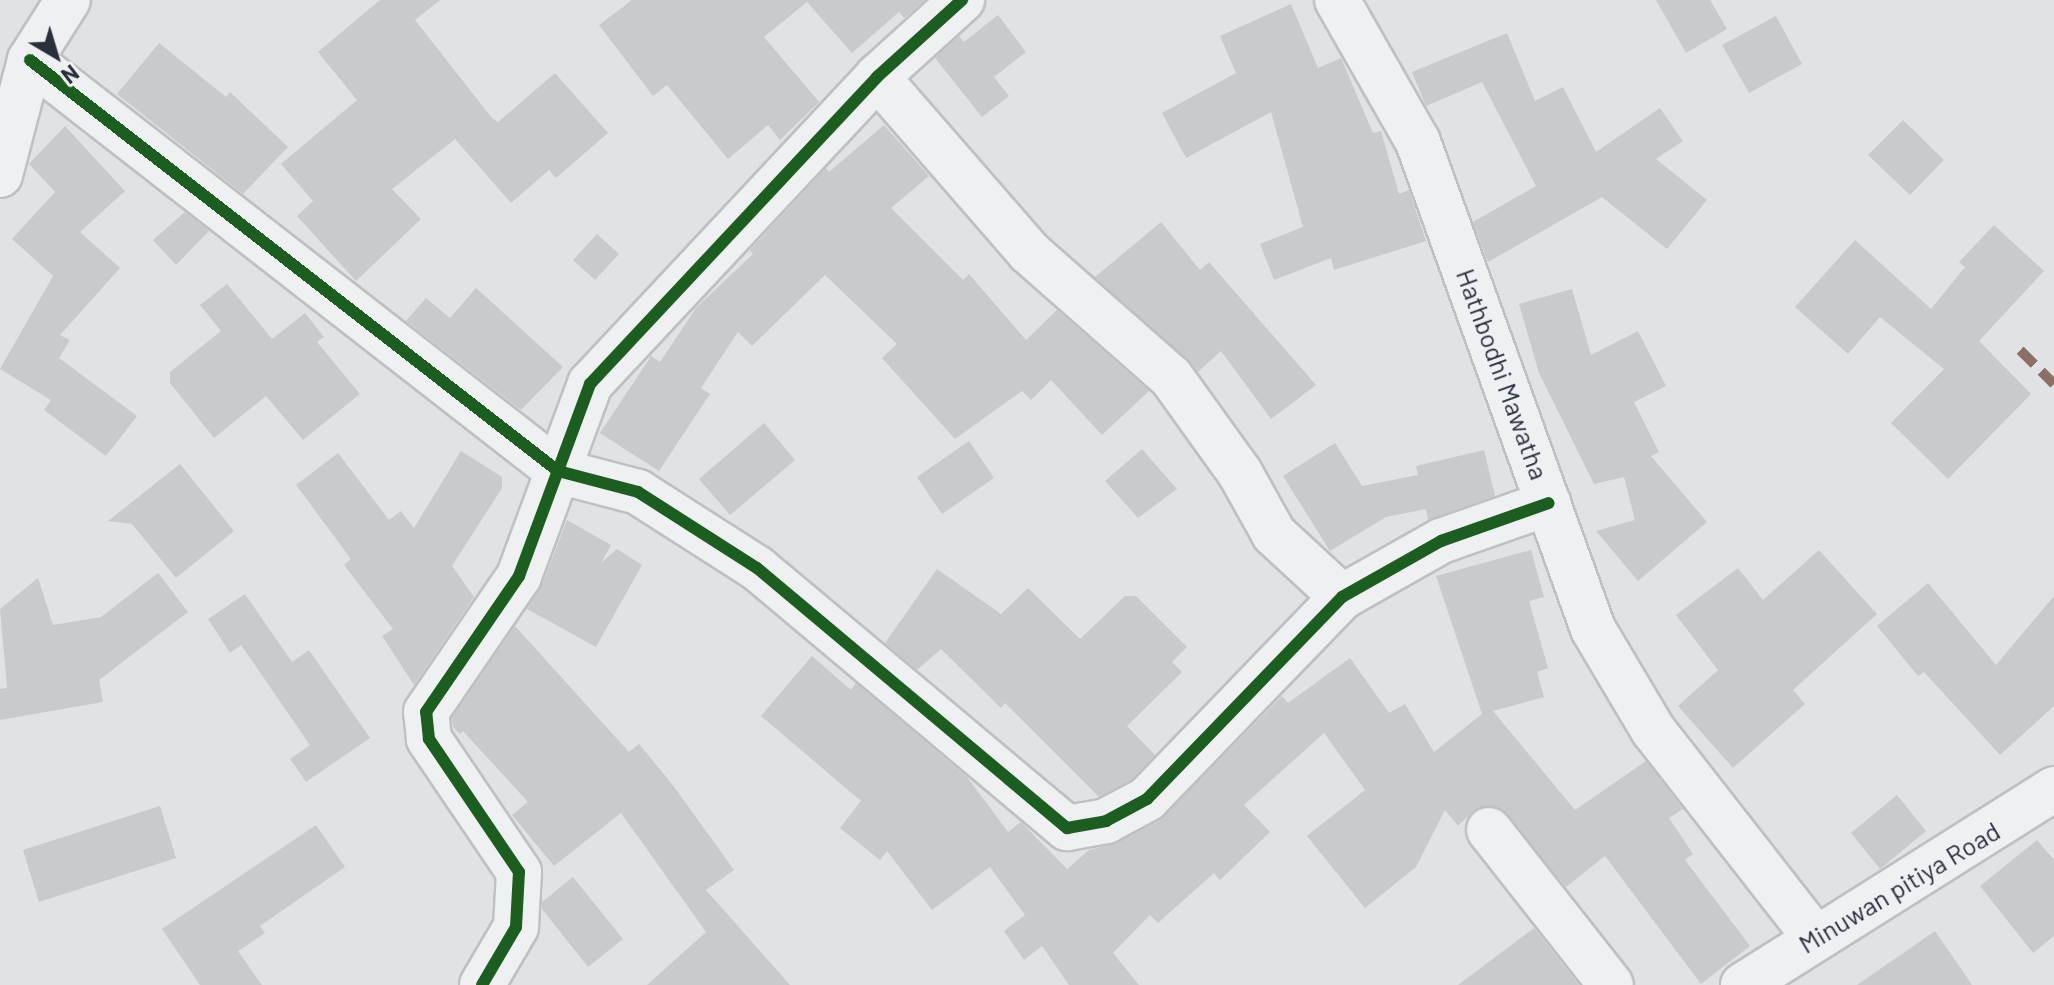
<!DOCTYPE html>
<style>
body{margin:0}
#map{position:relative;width:2054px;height:985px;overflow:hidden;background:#e0e2e5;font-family:Barlow,sans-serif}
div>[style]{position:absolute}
.building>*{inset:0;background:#c8cacd}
.roads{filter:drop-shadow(2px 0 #bec0c3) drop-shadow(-2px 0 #bec0c3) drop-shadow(0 2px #bec0c3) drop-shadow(0 -2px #bec0c3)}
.minor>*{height:44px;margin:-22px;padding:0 22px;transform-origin:22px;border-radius:22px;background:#eff0f2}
.quiet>*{height:10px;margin-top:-5px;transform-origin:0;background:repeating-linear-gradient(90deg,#8d6e63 0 20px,transparent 0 30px)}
.cycleway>*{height:12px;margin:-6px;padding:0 6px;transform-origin:6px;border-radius:6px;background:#1b5e20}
span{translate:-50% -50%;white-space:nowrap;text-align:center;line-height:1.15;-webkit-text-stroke:8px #eef0f4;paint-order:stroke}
.street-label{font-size:26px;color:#292f3b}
.north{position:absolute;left:16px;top:16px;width:80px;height:80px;-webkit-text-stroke:6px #eef0f4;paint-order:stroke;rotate:142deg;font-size:22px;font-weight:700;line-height:32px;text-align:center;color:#292f3b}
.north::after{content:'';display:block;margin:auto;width:28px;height:36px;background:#292f3b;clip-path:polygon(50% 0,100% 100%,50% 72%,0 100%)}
</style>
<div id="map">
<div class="building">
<i style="clip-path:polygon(380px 0,440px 0,415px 20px,492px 118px,498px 122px,555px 73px,608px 133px,556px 178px,549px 170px,511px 203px,455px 139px,392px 189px,421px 219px,356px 281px,297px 216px,313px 201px,281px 164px,357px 100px,318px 52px)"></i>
<i style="clip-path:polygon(632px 0,925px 0,904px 18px,899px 12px,852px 53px,807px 2px,764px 37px,819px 102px,780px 140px,768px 125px,728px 159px,667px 85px,653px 96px,599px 25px)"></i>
<i style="clip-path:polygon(1656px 0,1710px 0,1727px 29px,1686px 53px)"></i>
<i style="clip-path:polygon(1291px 4px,1318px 68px,1341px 58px,1373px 133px,1381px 131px,1399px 194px,1409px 190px,1426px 241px,1334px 270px,1331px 258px,1274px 280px,1260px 244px,1303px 227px,1271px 112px,1186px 158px,1162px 113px,1236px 73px,1220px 36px)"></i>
<i style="clip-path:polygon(998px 15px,1026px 52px,994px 77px,1009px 96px,982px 117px,935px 58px,959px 36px,964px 42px)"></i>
<i style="clip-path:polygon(1776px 16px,1802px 64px,1749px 93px,1722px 45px)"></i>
<i style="clip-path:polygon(1507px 33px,1535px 101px,1563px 87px,1596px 152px,1660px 108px,1683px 141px,1656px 159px,1707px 200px,1667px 249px,1602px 197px,1488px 262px,1473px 222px,1536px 186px,1482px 82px,1426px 106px,1412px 72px)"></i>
<i style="clip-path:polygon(159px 43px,226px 97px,230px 92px,288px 147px,243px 194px,117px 94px)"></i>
<i style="clip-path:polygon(1903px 120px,1944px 160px,1910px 195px,1868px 155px)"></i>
<i style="clip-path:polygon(884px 125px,929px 176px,891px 208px,963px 280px,969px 274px,1026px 340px,1057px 310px,1149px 391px,1102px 435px,1051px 380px,1031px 400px,1022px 391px,955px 439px,882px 358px,897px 344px,825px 275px,752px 346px,738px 332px,701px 388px,710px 394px,659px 471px,600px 433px,651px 356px,660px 362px,696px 308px,753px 254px,750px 250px,826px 168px,829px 172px)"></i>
<i style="clip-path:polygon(65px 126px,125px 191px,80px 232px,120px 268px,60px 335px,70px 340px,59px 358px,137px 416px,106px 456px,44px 410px,51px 400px,0 369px,53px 276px,12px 239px,55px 192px,29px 164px)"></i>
<i style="clip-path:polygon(185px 212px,209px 231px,176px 265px,153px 240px)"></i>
<i style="clip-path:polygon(1161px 222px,1200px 270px,1209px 262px,1316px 385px,1271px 419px,1221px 351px,1198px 372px,1095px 277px)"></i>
<i style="clip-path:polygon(1994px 225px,2044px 271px,1979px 341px,2031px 394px,1948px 479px,1891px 423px,1944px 369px,1880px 317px,1848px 354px,1795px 307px,1855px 240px,1931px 309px,1965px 267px,1959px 262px)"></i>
<i style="clip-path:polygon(597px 234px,619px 254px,595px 280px,573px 260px)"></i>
<i style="clip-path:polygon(227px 284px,272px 339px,305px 313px,324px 337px,317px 342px,360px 394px,303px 440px,266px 396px,214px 438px,170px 383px,170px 372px,221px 331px,200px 305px)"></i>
<i style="clip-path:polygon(476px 288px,563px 367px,521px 410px,406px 321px,426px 298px,450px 318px)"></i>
<i style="clip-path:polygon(1572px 289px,1591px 355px,1638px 331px,1666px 386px,1634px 402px,1659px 452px,1651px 456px,1707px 522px,1638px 581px,1596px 531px,1635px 520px,1624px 477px,1594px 484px,1539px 373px,1519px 304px)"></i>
<i style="clip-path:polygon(764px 423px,795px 460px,730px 515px,699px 479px)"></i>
<i style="clip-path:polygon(969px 441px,994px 478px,942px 514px,917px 477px)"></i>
<i style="clip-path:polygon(1335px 443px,1362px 486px,1418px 475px,1416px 466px,1484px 450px,1495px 496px,1428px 520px,1426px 509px,1386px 517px,1330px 551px,1283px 476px)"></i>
<i style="clip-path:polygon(1142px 449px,1177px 489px,1138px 518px,1105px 481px)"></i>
<i style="clip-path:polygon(461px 451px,502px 477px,502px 488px,452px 566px,474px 597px,414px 685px,382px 636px,393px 629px,344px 565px,351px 559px,296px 485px,338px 453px,389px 520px,401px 511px,414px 528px)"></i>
<i style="clip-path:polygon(180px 464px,234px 531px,176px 578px,132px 524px,108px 521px)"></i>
<i style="clip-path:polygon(567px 520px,611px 545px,601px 563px,617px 549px,642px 565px,596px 647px,527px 609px,542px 585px)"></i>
<i style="clip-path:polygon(1531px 550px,1544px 597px,1529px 601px,1548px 668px,1537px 672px,1544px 697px,1493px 711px,1575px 810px,1646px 761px,1683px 809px,1669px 818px,1693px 854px,1685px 860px,1750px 946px,1701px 984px,1605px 856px,1566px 887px,1498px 807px,1474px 810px,1458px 826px,1445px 810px,1416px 867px,1365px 908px,1307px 836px,1365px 790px,1324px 733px,1244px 805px,1270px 832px,1220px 880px,1214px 873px,1158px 923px,1150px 915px,1113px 953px,1139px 985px,1069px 985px,1042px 946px,1024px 960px,1004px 931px,1025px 915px,990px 867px,932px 910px,887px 851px,880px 860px,840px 828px,861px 801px,761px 716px,812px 656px,851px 690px,856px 683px,967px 777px,1008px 832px,1021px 822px,1067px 869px,1089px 850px,1117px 843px,1159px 821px,1282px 696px,1288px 703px,1350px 658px,1389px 713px,1405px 704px,1434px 752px,1482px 714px,1436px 576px)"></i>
<i style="clip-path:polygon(1819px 550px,1877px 614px,1793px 690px,1805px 704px,1733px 768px,1678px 706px,1718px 670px,1676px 615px,1738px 568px,1763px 600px)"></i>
<i style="clip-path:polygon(937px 569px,1001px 614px,1028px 588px,1080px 639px,1125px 596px,1136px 596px,1187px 647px,1172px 662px,1182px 672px,1127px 726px,1155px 755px,1132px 779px,1099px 797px,1005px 703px,1001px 708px,941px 649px,917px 670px,885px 643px)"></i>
<i style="clip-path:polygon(158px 573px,188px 612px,99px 680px,103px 702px,0 720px,0 689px,7px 688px,0 609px,38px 578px,53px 625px,101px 617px)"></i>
<i style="clip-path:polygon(1928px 583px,1996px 665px,2054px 596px,2054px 706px,2000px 755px,1924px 672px,1918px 676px,1877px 626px)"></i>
<i style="clip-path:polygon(245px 594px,292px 662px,309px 650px,370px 738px,306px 782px,290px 759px,310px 745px,241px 645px,230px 653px,208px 619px)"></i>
<i style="clip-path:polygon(515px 626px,629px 752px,639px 744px,672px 784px,734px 870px,706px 890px,790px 985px,647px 985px,706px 932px,621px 813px,554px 866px,512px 815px,528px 802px,463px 731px,460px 734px,453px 727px,452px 718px)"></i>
<i style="clip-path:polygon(1897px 795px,1926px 831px,1880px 869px,1851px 833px)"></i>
<i style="clip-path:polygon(160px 806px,176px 858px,39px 902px,23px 850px)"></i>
<i style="clip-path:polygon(316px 825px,345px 867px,260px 926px,265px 933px,238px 951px,262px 985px,200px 985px,162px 929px)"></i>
<i style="clip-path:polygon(2037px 840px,2054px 860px,2054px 936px,2033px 953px,1980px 886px)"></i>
<i style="clip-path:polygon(573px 877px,623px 939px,588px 967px,542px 909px,542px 902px)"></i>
<i style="clip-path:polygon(1534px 928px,1579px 985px,1458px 985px)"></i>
<i style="clip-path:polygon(1935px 931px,1972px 985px,1857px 985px)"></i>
</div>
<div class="roads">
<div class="minor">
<i style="left:1337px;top:0;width:163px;rotate:60.3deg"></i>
<i style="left:1418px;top:142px;width:517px;rotate:70.23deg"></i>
<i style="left:1593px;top:629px;width:117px;rotate:59.3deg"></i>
<i style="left:1653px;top:730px;width:263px;rotate:52deg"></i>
<i style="left:30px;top:60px;width:669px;rotate:37.9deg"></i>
<i style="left:558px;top:471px;width:83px;rotate:14.7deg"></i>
<i style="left:638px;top:492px;width:141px;rotate:32.6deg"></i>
<i style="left:757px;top:568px;width:405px;rotate:40deg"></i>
<i style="left:1067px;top:828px;width:40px;rotate:-10deg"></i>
<i style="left:1106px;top:821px;width:47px;rotate:-28.2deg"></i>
<i style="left:1147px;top:799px;width:281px;rotate:-46deg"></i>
<i style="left:1342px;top:597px;width:114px;rotate:-29.5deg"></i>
<i style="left:1441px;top:541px;width:114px;rotate:-19.4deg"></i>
<i style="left:877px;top:77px;width:232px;rotate:49deg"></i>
<i style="left:1029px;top:252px;width:189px;rotate:41.4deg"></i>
<i style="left:1171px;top:377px;width:118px;rotate:54.3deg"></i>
<i style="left:1240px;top:473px;width:70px;rotate:60.9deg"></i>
<i style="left:1274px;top:534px;width:93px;rotate:42.8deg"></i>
<i style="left:0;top:175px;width:119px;rotate:-75.4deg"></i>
<i style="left:30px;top:60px;width:71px;rotate:-57.7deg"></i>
<i style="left:1489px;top:830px;width:197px;rotate:51.8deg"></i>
<i style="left:482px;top:985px;width:67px;rotate:-59.6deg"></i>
<i style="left:516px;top:927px;width:55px;rotate:-86.9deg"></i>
<i style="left:519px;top:872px;width:161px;rotate:-124.1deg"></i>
<i style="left:429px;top:739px;width:27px;rotate:-96deg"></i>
<i style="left:426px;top:712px;width:165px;rotate:-55.6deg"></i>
<i style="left:519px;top:576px;width:205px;rotate:-69.7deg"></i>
<i style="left:590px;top:384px;width:420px;rotate:-46.9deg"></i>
<i style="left:877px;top:77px;width:115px;rotate:-42.2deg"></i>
<i style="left:1743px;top:985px;width:368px;rotate:-32.2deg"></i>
</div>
</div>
<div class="quiet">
<i style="left:2020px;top:350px;width:48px;rotate:45deg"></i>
</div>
<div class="cycleway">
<i style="left:30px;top:60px;width:669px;rotate:37.9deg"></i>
<i style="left:558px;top:471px;width:83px;rotate:14.7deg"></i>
<i style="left:638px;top:492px;width:141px;rotate:32.6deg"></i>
<i style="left:757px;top:568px;width:405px;rotate:40deg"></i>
<i style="left:1067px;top:828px;width:40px;rotate:-10deg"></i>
<i style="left:1106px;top:821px;width:47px;rotate:-28.2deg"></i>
<i style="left:1147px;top:799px;width:281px;rotate:-46deg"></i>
<i style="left:1342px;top:597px;width:114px;rotate:-29.5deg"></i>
<i style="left:1441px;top:541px;width:114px;rotate:-19.4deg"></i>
<i style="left:482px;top:985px;width:67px;rotate:-59.6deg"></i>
<i style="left:516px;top:927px;width:55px;rotate:-86.9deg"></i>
<i style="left:519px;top:872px;width:161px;rotate:-124.1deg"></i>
<i style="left:429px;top:739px;width:27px;rotate:-96deg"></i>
<i style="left:426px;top:712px;width:165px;rotate:-55.6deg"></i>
<i style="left:519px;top:576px;width:205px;rotate:-69.7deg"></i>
<i style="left:590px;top:384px;width:420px;rotate:-46.9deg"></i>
<i style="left:877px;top:77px;width:115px;rotate:-42.2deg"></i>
</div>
<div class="street-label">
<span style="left:1503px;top:374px;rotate:70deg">Hathbodhi Mawatha</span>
<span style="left:1899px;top:887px;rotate:-31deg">Minuwan pitiya Road</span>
</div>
<div class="north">N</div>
</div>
